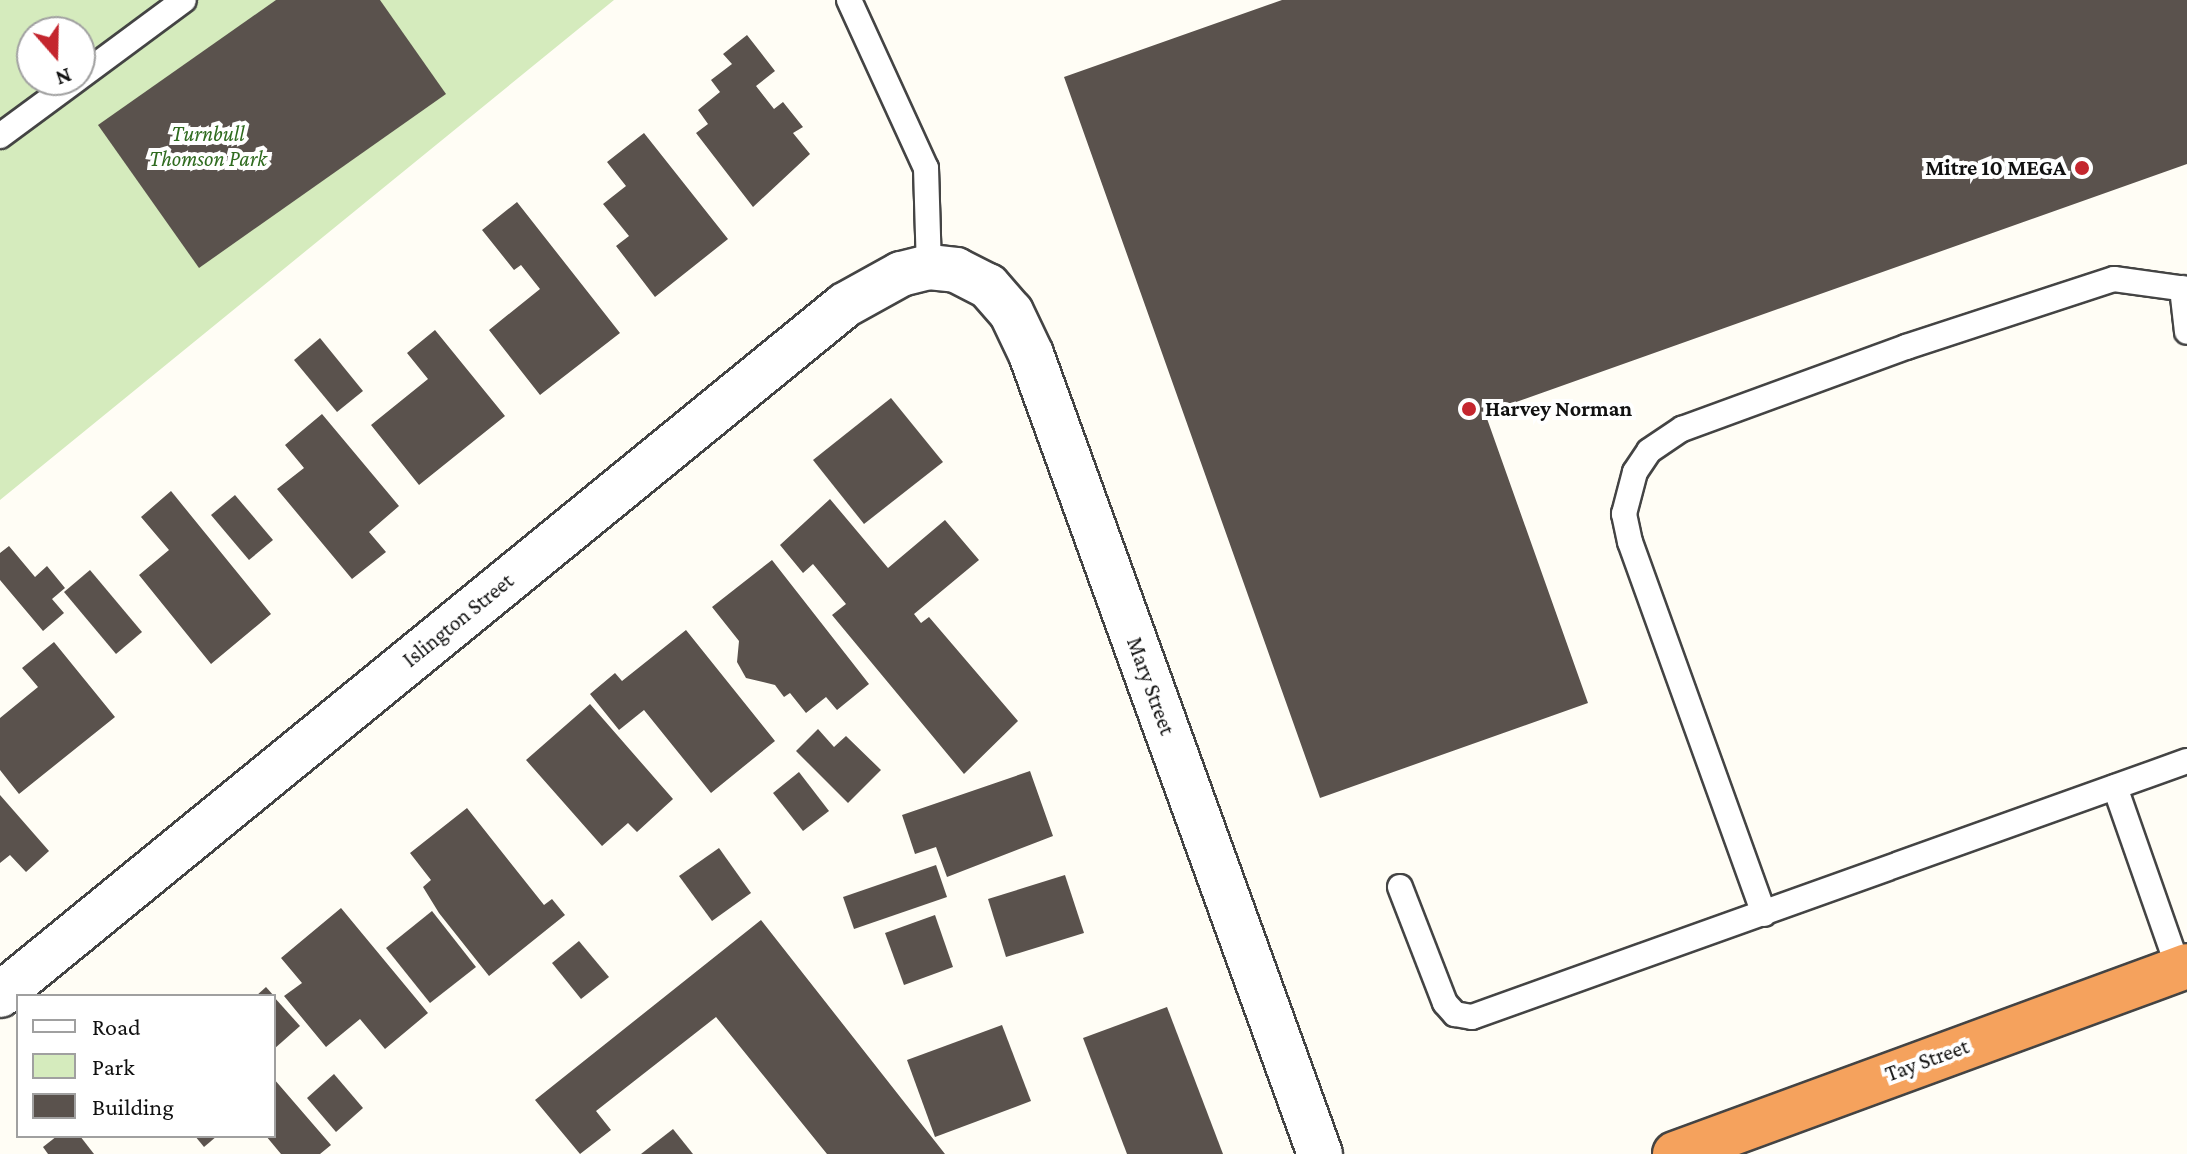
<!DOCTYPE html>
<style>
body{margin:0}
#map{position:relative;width:2187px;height:1154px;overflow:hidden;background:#fffdf5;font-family:"Crimson Pro",serif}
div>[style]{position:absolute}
.green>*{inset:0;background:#d5ebbd}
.building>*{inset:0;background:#5a524d}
.roads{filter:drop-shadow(2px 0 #444) drop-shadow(-2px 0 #444) drop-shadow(0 2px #444) drop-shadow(0 -2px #444)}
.lane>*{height:24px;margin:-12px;padding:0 12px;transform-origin:12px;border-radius:12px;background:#fff}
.street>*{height:44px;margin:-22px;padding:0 22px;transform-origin:22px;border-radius:22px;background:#fff}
.highway>*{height:44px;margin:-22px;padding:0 22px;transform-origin:22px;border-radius:22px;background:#f5a25d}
.dots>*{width:22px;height:22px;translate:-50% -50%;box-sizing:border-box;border:4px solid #fff;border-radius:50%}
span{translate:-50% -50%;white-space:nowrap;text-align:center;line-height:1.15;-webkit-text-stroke:8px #fff;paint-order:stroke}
.park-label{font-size:22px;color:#2f6b1f;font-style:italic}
.poi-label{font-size:22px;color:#111;font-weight:700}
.right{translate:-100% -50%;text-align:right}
.left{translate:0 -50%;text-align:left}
.street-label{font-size:22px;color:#111}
.legend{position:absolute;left:16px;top:994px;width:260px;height:144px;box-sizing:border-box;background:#fff;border:2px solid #a0a0a0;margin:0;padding:10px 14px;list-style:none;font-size:24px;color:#111}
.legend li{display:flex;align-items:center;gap:16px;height:40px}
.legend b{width:40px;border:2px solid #a0a0a0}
.north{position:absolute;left:16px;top:16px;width:80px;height:80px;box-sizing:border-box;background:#fff;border:2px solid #a0a0a0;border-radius:50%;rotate:160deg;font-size:22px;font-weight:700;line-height:32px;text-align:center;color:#111}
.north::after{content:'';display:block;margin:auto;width:28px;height:36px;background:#c4262e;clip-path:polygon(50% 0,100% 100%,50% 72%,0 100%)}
</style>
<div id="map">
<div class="green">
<i style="clip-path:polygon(evenodd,0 0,614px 0,0 500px,0 0,32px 32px,80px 32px,80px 80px,32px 80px,32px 32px)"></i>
</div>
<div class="building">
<i style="clip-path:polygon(276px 0,380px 0,446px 94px,199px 268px,98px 125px)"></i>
<i style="clip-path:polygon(1282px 0,2187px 0,2187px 164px,1485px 413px,1588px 703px,1320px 798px,1064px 77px)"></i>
<i style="clip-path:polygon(747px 35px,775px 71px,756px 86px,774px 109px,783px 102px,803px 127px,793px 133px,810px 154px,753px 207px,696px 133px,708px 124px,698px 110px,720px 92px,711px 80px,732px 64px,723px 54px)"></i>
<i style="clip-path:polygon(644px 133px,728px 239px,655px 297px,616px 246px,629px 236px,603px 204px,626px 186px,607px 162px)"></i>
<i style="clip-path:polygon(517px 202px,620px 333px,540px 395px,489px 330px,540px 289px,521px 265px,514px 270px,482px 230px)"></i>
<i style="clip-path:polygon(435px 330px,505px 416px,419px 485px,371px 425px,428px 379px,407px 353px)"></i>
<i style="clip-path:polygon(320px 338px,363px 391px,337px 412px,294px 360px)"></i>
<i style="clip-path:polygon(891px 398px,943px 462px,864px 524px,813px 460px)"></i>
<i style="clip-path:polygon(322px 414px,399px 506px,369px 532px,386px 552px,352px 579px,277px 489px,304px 468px,285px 445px)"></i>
<i style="clip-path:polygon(171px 491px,271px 614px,211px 664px,139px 575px,169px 550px,141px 517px)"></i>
<i style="clip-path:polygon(235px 495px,273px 540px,249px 560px,211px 515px)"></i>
<i style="clip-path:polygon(830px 499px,888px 568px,945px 520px,979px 560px,914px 614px,921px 623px,929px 617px,1018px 721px,964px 774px,832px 615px,846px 604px,813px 564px,803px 573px,780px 545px)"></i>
<i style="clip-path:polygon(9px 546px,35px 577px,47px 566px,65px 588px,52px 599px,64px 613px,43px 631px,0 580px,0 553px)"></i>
<i style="clip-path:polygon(772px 560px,869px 684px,837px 710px,826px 697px,806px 713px,790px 693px,784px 697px,775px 685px,746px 678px,737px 662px,739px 641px,712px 607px)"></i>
<i style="clip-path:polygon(90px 570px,142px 632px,116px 654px,64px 592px)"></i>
<i style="clip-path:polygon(686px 630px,775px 741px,711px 793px,644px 710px,619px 730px,590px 694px,615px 673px,622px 681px)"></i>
<i style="clip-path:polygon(54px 642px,115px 717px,19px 794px,0 770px,0 718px,38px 687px,22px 668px)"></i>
<i style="clip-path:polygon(590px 704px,673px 799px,637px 832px,628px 823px,602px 846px,526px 760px)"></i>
<i style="clip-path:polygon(818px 729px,834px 747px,846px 736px,881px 770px,848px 803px,796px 751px)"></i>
<i style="clip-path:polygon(1030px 771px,1053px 836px,947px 877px,936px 847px,915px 854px,902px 815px)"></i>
<i style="clip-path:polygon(799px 772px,829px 811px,803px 831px,773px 793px)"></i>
<i style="clip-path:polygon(0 795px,49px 851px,26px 872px,10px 855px,0 863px)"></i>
<i style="clip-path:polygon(467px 808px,544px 905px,552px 899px,565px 915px,489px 976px,439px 913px,423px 887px,431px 880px,410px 853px)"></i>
<i style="clip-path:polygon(719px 848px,751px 893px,712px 921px,679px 876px)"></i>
<i style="clip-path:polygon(936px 865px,947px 897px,854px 929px,843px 897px)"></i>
<i style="clip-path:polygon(1065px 875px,1084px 933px,1006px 957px,988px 899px)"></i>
<i style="clip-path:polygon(341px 908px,428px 1013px,385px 1049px,360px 1019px,326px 1047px,284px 996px,302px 983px,281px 958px)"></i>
<i style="clip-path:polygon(432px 911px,476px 967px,430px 1003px,386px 948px)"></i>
<i style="clip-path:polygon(935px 915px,953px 967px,904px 985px,885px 933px)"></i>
<i style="clip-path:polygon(761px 920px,945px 1154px,827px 1154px,716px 1017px,596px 1111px,611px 1130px,580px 1154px,535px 1100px)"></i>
<i style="clip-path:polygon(579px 941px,609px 977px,581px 999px,552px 963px)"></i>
<i style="clip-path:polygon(266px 987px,274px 996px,256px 996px)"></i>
<i style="clip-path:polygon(274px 997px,300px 1026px,274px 1049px)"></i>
<i style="clip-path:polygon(1167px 1007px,1223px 1154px,1127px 1154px,1083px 1038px)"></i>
<i style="clip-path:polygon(1002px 1025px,1031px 1101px,935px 1137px,907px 1060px)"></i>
<i style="clip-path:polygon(334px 1074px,363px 1108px,336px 1132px,307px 1098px)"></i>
<i style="clip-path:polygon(274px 1079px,331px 1145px,320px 1154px,281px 1154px,266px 1136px,274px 1136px)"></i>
<i style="clip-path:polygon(673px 1129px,693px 1154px,641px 1154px)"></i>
<i style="clip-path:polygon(57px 1136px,80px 1136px,94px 1154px,48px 1154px,43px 1147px)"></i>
<i style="clip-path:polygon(195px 1136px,217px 1136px,204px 1147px)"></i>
</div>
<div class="roads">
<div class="lane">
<i style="left:849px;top:0;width:185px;rotate:65.4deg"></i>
<i style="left:926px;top:168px;width:99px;rotate:88.3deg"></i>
<i style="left:80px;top:77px;width:129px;rotate:-36.5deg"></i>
<i style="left:0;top:136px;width:94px;rotate:-36.4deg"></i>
<i style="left:2182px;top:288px;width:44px;rotate:83.5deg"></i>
<i style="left:2115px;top:787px;width:191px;rotate:70.7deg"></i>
<i style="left:1400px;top:887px;width:124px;rotate:68.8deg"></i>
<i style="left:1445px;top:1003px;width:15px;rotate:48deg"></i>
<i style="left:1455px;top:1014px;width:17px;rotate:10deg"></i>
<i style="left:1472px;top:1017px;width:759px;rotate:-19.7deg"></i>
<i style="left:1764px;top:914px;width:395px;rotate:-109.8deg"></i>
<i style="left:1630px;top:542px;width:29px;rotate:-102deg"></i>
<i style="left:1624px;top:514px;width:43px;rotate:-75.3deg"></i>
<i style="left:1635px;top:472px;width:25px;rotate:-56deg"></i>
<i style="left:1649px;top:451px;width:40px;rotate:-34deg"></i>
<i style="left:1682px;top:429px;width:239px;rotate:-20.1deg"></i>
<i style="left:1906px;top:347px;width:219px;rotate:-18.1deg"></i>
<i style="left:2114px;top:279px;width:74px;rotate:7.8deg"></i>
</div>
<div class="street">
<i style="left:0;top:995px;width:1091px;rotate:-39.23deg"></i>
<i style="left:845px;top:305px;width:64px;rotate:-29deg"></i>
<i style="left:901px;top:274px;width:29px;rotate:-14deg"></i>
<i style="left:929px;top:267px;width:27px;rotate:6deg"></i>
<i style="left:956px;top:270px;width:36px;rotate:27deg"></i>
<i style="left:988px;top:286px;width:35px;rotate:49deg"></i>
<i style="left:1011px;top:312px;width:47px;rotate:64.5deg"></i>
<i style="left:1031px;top:354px;width:851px;rotate:70.14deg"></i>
</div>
<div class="highway">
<i style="left:1675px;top:1154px;width:545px;rotate:-20.16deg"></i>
</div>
</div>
<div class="dots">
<i style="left:2082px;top:168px;background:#c4262e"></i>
<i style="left:1469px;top:409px;background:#c4262e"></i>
</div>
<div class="park-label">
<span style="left:208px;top:146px">Turnbull<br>Thomson Park</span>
</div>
<div class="poi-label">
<span class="right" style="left:2066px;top:168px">Mitre 10 MEGA</span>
<span class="left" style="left:1485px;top:409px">Harvey Norman</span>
</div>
<div class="street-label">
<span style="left:458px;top:620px;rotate:-39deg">Islington Street</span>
<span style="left:1151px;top:686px;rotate:70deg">Mary Street</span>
<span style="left:1927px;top:1060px;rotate:-20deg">Tay Street</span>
</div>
<ul class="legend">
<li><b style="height:10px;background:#fff"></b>Road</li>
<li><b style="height:22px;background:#d5ebbd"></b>Park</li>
<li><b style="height:22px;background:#5a524d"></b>Building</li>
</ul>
<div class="north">N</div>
</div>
